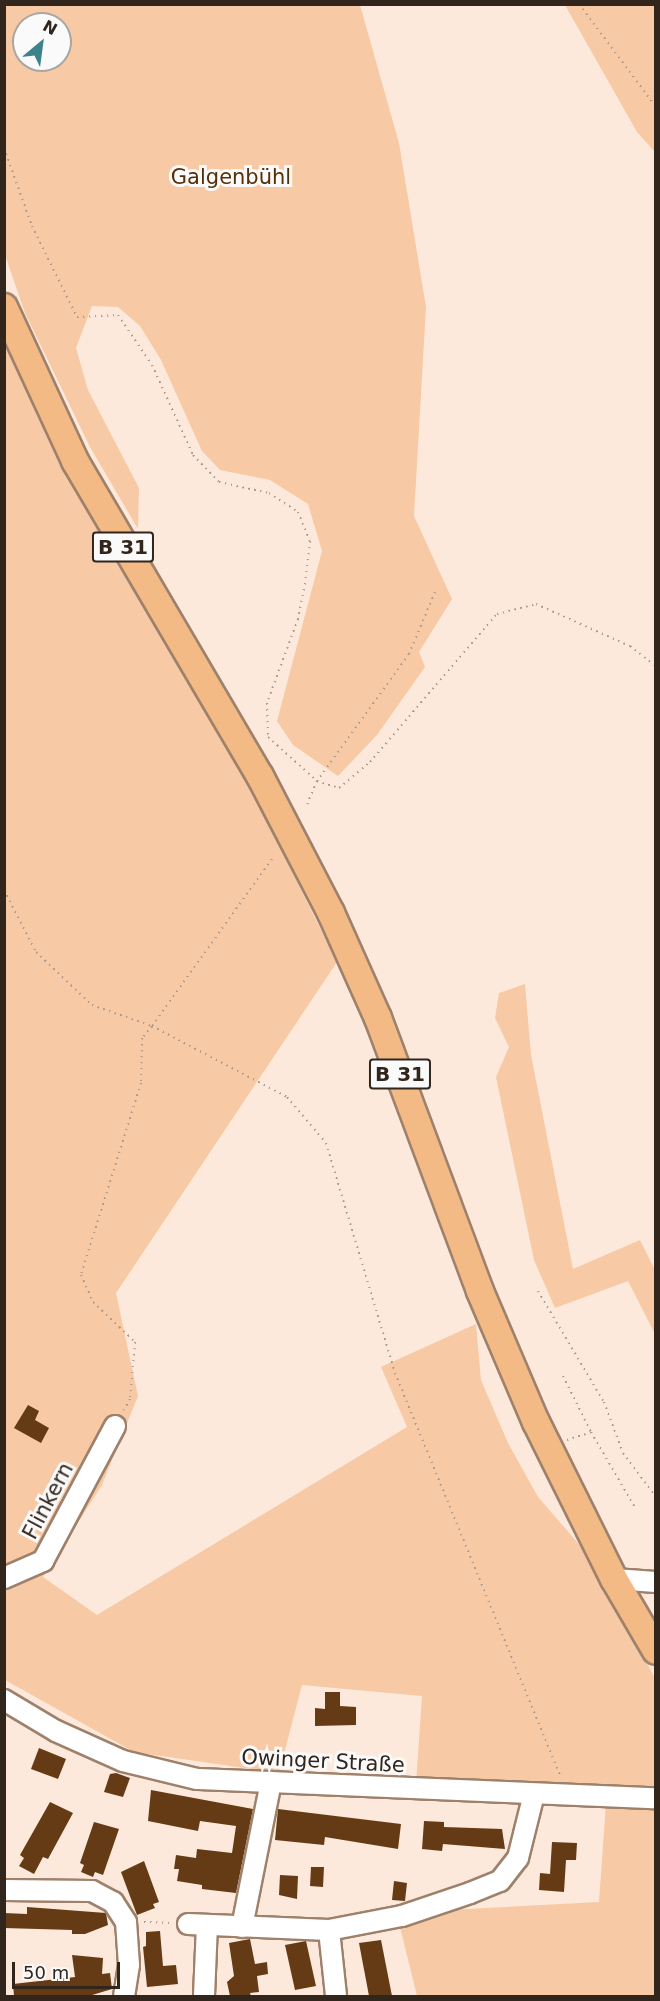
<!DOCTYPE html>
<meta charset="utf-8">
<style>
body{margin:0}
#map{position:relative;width:660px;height:2001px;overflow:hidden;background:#fde9db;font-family:"DejaVu Sans",sans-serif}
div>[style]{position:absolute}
.green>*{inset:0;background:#f7c9a5}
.building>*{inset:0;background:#653b15}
.path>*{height:2px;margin-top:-1px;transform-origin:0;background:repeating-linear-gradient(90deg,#ac9c8f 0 1.5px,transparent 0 6px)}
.roads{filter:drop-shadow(2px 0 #9e816b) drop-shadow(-2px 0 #9e816b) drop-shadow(0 2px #9e816b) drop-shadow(0 -2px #9e816b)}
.minor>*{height:20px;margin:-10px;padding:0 10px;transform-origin:10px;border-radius:10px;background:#fff}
.major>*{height:26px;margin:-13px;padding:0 13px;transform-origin:13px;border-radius:13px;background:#f4ba85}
span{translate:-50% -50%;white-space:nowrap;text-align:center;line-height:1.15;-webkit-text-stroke:6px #fafafa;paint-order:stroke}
.shield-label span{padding:2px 4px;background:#fafafa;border:2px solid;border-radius:4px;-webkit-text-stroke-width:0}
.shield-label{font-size:20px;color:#31251c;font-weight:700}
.park-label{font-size:21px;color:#572f08}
.street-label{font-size:21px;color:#31251c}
.frame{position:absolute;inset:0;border:6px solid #31251c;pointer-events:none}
.north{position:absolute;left:12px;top:12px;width:60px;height:60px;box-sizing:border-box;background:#fafafa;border:2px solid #aaa5a1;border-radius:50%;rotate:29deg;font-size:16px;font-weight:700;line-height:24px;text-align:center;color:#31251c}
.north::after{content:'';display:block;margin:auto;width:21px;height:27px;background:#3d838e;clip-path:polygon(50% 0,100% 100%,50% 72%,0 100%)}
.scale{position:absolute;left:12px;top:1962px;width:108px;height:27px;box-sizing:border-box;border:3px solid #31251c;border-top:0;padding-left:8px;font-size:18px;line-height:21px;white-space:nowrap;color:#31251c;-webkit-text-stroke:4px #fafafa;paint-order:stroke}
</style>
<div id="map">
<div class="green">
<i style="clip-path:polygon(evenodd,5px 4px,360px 5px,399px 143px,426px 307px,414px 516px,452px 599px,419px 652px,425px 667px,377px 735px,338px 776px,293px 745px,277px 721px,322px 551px,308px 504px,270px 480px,220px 470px,202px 451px,161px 360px,140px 326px,118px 307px,92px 306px,76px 348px,88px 390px,139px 488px,138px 529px,90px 447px,25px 313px,5px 255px,5px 4px,24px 24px,60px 24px,60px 60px,24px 60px,24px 24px)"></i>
<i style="clip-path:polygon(565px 5px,655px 5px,655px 152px,637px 132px)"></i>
<i style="clip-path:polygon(4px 337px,63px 465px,241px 769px,337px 962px,116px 1293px,138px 1396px,102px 1485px,43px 1577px,97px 1615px,407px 1427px,381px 1367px,476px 1324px,481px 1380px,508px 1443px,538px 1497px,584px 1550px,655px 1678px,655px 1794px,416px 1783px,422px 1696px,302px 1685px,279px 1773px,134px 1752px,5px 1680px)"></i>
<i style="clip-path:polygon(525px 984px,531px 1055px,573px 1269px,640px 1240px,655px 1270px,655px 1334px,628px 1281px,555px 1308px,534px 1260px,496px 1077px,509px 1047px,495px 1018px,499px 993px)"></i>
<i style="clip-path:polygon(606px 1803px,655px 1807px,655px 1996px,417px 1996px,399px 1923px,429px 1911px,599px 1902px)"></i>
</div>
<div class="building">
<i style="clip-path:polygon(28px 1405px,39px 1411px,35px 1420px,49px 1428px,41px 1443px,14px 1428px)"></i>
<i style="clip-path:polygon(325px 1692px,340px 1692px,340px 1706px,356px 1707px,356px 1725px,315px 1726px,315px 1708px,325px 1709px)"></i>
<i style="clip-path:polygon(39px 1748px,66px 1759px,58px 1779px,31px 1769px)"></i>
<i style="clip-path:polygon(116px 1773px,130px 1778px,123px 1797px,104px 1792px,110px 1774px)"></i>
<i style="clip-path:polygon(151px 1790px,253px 1809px,236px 1893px,202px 1889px,202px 1885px,177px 1881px,179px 1869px,174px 1869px,176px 1855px,196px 1858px,197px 1849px,232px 1853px,236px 1826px,200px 1821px,198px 1831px,148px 1821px)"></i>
<i style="clip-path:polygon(50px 1802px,73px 1813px,48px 1859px,43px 1857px,34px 1874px,19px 1866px,24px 1858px,20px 1855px)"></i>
<i style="clip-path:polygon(278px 1809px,401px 1824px,398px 1849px,325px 1837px,324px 1845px,275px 1840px)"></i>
<i style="clip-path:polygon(424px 1821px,444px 1822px,444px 1827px,502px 1829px,505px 1849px,443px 1844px,442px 1851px,422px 1849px)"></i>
<i style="clip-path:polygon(94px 1822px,119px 1829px,103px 1875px,95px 1872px,93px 1877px,81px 1872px,84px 1865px,80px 1863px)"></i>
<i style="clip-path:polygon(552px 1842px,577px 1843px,576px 1860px,566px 1860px,564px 1892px,539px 1890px,540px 1873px,550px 1874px)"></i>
<i style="clip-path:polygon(144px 1861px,159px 1902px,153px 1904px,155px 1908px,137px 1915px,121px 1872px)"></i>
<i style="clip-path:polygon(311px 1867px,324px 1867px,323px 1887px,310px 1886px)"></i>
<i style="clip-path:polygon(280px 1875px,298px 1876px,297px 1899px,279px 1895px)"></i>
<i style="clip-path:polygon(394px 1881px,407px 1883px,405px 1901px,392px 1900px)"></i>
<i style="clip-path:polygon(27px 1907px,106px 1913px,108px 1925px,85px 1934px,72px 1934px,72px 1930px,4px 1928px,4px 1913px,27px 1914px)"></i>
<i style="clip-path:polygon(160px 1931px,163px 1966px,176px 1965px,178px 1984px,147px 1987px,143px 1947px,146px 1946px,146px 1932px)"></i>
<i style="clip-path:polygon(250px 1939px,255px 1964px,267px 1962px,268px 1974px,257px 1976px,259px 1992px,250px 1993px,251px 1996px,230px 1996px,227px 1982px,234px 1976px,229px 1943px)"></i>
<i style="clip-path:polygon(381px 1940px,392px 1996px,369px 1996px,359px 1943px)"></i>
<i style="clip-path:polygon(306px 1941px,316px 1986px,295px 1990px,285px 1945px)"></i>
<i style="clip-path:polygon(72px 1955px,103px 1958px,102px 1974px,110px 1973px,112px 1989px,89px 1996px,14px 1996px,13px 1984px,75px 1977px)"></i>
</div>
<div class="path">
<i style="left:579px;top:4px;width:129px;rotate:53.2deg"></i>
<i style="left:4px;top:148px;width:83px;rotate:70.3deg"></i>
<i style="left:32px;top:226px;width:102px;rotate:63.7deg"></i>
<i style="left:77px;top:317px;width:41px;rotate:-2.8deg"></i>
<i style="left:118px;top:315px;width:60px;rotate:55.8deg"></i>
<i style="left:152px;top:365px;width:99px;rotate:65.5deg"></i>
<i style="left:193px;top:455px;width:37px;rotate:46deg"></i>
<i style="left:219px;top:482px;width:51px;rotate:12.4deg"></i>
<i style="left:269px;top:493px;width:35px;rotate:33deg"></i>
<i style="left:298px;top:512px;width:31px;rotate:68deg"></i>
<i style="left:310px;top:541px;width:42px;rotate:96.8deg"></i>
<i style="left:305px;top:583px;width:37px;rotate:101deg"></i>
<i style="left:298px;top:619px;width:90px;rotate:110.3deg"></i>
<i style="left:267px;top:703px;width:34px;rotate:88deg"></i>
<i style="left:268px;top:737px;width:66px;rotate:41.9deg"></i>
<i style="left:317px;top:781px;width:25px;rotate:113deg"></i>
<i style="left:435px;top:592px;width:67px;rotate:112.8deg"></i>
<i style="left:409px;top:654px;width:157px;rotate:125.9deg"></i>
<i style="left:317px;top:781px;width:23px;rotate:18deg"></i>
<i style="left:339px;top:788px;width:40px;rotate:-40deg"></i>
<i style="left:370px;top:762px;width:195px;rotate:-49.4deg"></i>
<i style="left:497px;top:614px;width:40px;rotate:-14.4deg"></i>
<i style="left:536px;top:604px;width:103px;rotate:24.1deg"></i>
<i style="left:630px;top:646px;width:33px;rotate:38deg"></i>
<i style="left:272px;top:859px;width:206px;rotate:125.7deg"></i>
<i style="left:152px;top:1026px;width:153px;rotate:27.7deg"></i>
<i style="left:287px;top:1097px;width:60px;rotate:49.7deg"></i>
<i style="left:326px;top:1143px;width:240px;rotate:73.3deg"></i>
<i style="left:395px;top:1373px;width:438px;rotate:67.7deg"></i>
<i style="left:4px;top:890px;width:70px;rotate:62.7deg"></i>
<i style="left:36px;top:952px;width:77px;rotate:43.4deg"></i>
<i style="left:92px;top:1005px;width:64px;rotate:19.3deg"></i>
<i style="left:152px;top:1026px;width:16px;rotate:130deg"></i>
<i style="left:142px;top:1038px;width:45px;rotate:91.3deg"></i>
<i style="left:141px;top:1083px;width:201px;rotate:107.4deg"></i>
<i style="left:81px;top:1275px;width:30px;rotate:66deg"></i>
<i style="left:93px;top:1302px;width:58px;rotate:43.6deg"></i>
<i style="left:135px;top:1342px;width:57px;rotate:95deg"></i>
<i style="left:130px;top:1399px;width:13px;rotate:119deg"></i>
<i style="left:538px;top:1291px;width:129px;rotate:59.3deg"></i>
<i style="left:604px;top:1402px;width:54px;rotate:69.6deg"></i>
<i style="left:623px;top:1453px;width:55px;rotate:53.1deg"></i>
<i style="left:563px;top:1376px;width:63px;rotate:63.4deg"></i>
<i style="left:567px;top:1440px;width:25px;rotate:-18deg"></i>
<i style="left:591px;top:1432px;width:86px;rotate:59.8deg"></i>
<i style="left:144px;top:1922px;width:27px;rotate:2deg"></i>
</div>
<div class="roads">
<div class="minor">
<i style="left:4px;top:1578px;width:43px;rotate:-23.6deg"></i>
<i style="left:43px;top:1561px;width:153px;rotate:-61.9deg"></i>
<i style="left:614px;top:1579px;width:42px;rotate:4.1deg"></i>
<i style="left:4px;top:1700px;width:61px;rotate:30.8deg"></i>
<i style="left:56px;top:1731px;width:73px;rotate:24.1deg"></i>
<i style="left:123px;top:1761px;width:76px;rotate:13.7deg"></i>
<i style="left:197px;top:1779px;width:459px;rotate:2.4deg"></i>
<i style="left:4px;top:1890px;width:88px;rotate:0.7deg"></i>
<i style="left:92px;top:1891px;width:24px;rotate:28deg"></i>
<i style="left:113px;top:1902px;width:24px;rotate:57deg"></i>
<i style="left:126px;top:1922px;width:43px;rotate:86deg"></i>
<i style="left:129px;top:1965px;width:31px;rotate:99deg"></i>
<i style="left:188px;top:1924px;width:141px;rotate:2.4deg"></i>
<i style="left:329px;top:1930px;width:74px;rotate:-10.9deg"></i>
<i style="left:402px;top:1916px;width:72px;rotate:-18.7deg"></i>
<i style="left:470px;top:1893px;width:32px;rotate:-22deg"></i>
<i style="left:500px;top:1881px;width:29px;rotate:-52deg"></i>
<i style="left:518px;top:1858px;width:66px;rotate:-76deg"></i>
<i style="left:242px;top:1927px;width:148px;rotate:-78.7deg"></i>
<i style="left:329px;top:1930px;width:66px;rotate:83.9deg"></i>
<i style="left:204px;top:1996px;width:71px;rotate:-87.6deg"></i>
</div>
<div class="major">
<i style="left:4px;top:307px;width:170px;rotate:65.2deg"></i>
<i style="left:75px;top:461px;width:365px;rotate:59.6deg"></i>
<i style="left:260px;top:776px;width:154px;rotate:62.6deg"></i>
<i style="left:331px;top:913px;width:115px;rotate:65.9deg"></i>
<i style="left:378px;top:1018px;width:291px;rotate:69.5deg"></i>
<i style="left:480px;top:1291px;width:142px;rotate:66.9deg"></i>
<i style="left:536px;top:1422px;width:175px;rotate:63.6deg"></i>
<i style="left:614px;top:1579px;width:83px;rotate:59.7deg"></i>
</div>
</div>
<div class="shield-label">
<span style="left:123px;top:547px">B 31</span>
<span style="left:400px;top:1074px">B 31</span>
</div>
<div class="park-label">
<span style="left:231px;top:177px">Galgenbühl</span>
</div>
<div class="street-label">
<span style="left:48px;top:1501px;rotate:-62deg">Flinkern</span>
<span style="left:323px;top:1761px;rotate:3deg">Owinger Straße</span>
</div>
<div class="frame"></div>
<div class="north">N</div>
<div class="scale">50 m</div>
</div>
